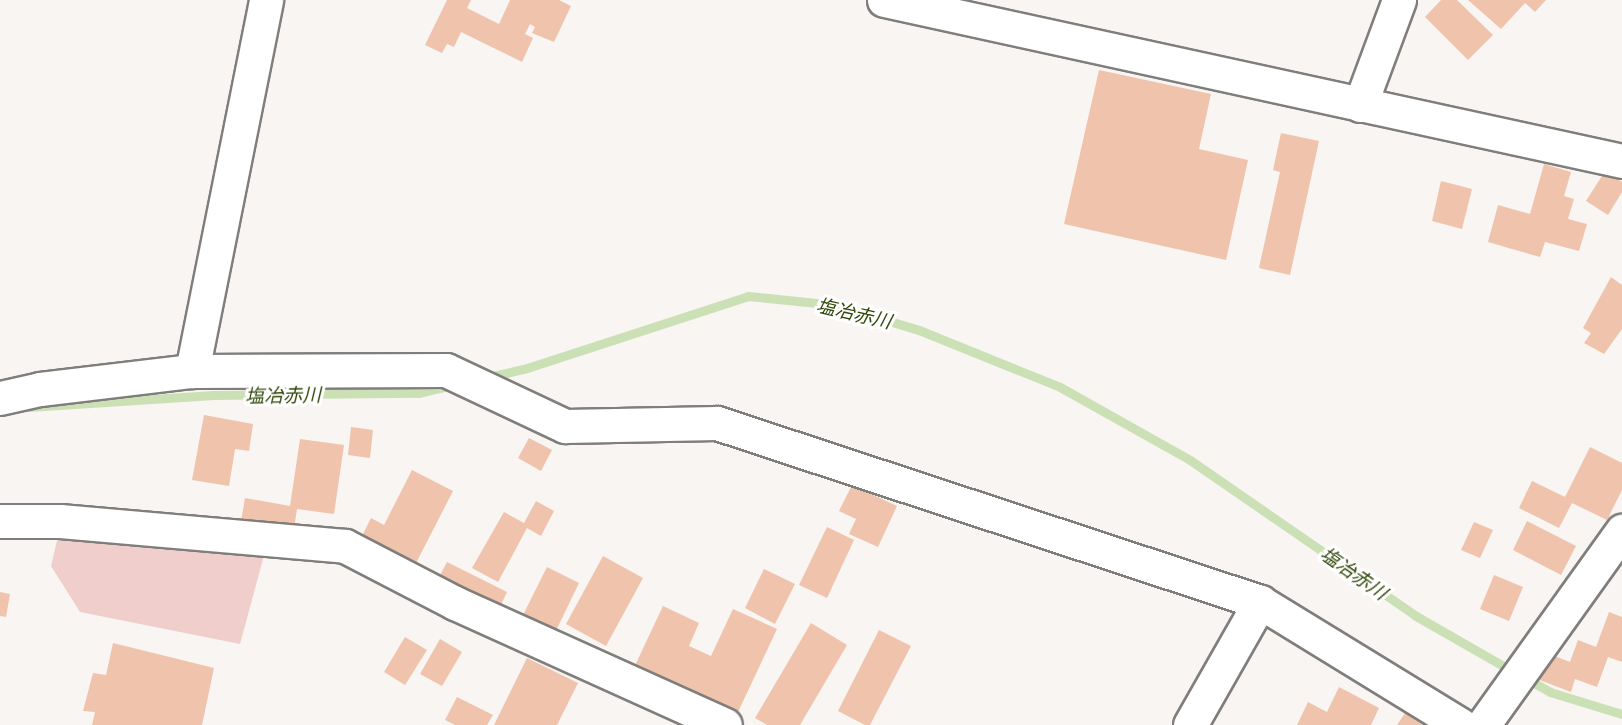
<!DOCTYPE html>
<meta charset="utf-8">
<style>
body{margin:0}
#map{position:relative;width:1622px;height:725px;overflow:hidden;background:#f8f5f2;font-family:"Titillium Web","Noto Sans JP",sans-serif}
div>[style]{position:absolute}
.green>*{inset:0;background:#f0cecc}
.stream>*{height:9px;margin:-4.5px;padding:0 4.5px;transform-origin:4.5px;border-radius:4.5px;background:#cce0b6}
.building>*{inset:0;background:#f0c3ad}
.roads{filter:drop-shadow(2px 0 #807e7b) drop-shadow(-2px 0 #807e7b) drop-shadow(0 2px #807e7b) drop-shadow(0 -2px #807e7b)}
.street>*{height:33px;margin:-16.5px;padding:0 16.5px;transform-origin:16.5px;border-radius:16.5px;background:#fff}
span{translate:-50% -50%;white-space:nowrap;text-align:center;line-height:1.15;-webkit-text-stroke:6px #fff;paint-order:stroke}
.water-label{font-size:19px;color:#304709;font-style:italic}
</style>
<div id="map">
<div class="green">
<i style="clip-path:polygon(59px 532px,266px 548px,240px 644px,80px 612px,51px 566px)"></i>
</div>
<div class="stream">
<i style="left:485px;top:378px;width:43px;rotate:-13.4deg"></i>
<i style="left:527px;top:368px;width:232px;rotate:-18deg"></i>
<i style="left:748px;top:296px;width:88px;rotate:5.8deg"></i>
<i style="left:836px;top:305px;width:87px;rotate:16.8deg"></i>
<i style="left:919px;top:330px;width:152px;rotate:22deg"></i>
<i style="left:1060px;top:387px;width:149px;rotate:29.3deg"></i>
<i style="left:1190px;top:460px;width:275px;rotate:34.6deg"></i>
<i style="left:1416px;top:616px;width:111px;rotate:29.8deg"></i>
<i style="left:29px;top:407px;width:185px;rotate:-3.7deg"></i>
<i style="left:214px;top:395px;width:204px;rotate:-0.6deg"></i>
<i style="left:418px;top:393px;width:37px;rotate:-13deg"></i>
<i style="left:1525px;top:678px;width:29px;rotate:29deg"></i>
<i style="left:1550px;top:692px;width:75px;rotate:17deg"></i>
</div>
<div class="building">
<i style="clip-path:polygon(447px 0,471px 0,467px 8px,499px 24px,510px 0,559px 0,571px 6px,554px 42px,532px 33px,535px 27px,530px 24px,525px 34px,533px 38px,522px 62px,461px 32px,454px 47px,447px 44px,442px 53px,425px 45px)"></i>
<i style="clip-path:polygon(1441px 0,1457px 0,1493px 35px,1468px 60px,1425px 17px)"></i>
<i style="clip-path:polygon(1468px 0,1546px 0,1535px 12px,1525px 3px,1501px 29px)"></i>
<i style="clip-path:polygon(1099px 70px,1211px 94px,1199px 149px,1248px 160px,1226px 260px,1064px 224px)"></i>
<i style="clip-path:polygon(1281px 133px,1319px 141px,1290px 275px,1259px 268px,1280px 172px,1273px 170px)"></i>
<i style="clip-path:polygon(1544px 164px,1571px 172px,1564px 196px,1574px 199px,1568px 219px,1587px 224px,1579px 251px,1545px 242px,1540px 257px,1488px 242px,1498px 205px,1530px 214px)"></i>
<i style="clip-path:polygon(1605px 171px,1622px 182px,1622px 192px,1608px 215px,1586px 201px)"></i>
<i style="clip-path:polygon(1441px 181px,1472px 189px,1462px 229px,1432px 221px)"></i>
<i style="clip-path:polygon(1611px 277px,1622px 285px,1622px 329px,1604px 354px,1584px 343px,1591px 333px,1583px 328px)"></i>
<i style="clip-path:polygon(204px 415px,253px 424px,249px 451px,235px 449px,229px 486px,192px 480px)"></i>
<i style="clip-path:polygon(351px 427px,373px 430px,370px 458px,348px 455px)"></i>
<i style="clip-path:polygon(529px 438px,552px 450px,541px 471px,518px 458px)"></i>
<i style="clip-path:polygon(300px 439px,344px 445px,334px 514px,297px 509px,293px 535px,240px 527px,245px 498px,290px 506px)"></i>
<i style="clip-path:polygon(1590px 447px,1622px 463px,1622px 490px,1607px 520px,1572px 503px,1559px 528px,1519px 508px,1532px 481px,1565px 497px)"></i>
<i style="clip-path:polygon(412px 470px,453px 491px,412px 571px,358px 544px,371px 518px,384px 525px)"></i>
<i style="clip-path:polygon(852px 485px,897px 506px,878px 547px,849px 534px,856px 519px,839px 511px)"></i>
<i style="clip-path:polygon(536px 501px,554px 511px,541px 536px,527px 528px,498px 582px,472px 568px,504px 512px,524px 523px)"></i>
<i style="clip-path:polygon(1527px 521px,1576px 546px,1561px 575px,1513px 550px)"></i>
<i style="clip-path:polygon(1474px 522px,1493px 530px,1480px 558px,1461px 550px)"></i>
<i style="clip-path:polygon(827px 527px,854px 540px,827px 598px,799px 585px)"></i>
<i style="clip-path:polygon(603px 556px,643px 578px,606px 646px,566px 624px)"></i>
<i style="clip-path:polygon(447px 562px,507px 592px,497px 613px,436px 583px)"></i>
<i style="clip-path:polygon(547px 567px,579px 583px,552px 639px,519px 623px)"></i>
<i style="clip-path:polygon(764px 569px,795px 584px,775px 624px,745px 608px)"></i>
<i style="clip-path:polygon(1494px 575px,1523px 587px,1509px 621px,1480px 609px)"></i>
<i style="clip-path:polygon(0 592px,10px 594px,6px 617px,0 616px)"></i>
<i style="clip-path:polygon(663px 606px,699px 623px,689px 646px,711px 656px,733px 609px,777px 629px,738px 712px,707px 697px,702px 707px,631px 674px)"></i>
<i style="clip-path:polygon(1609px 612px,1622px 617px,1622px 662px,1608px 657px,1597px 687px,1575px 679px,1571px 692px,1537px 679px,1547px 653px,1570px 662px,1578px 640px,1596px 647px)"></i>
<i style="clip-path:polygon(811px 623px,847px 645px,800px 725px,767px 725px,755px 718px)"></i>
<i style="clip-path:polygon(879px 630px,911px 646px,870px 725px,865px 725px,838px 711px)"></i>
<i style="clip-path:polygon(405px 637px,427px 650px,405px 685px,384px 672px)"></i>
<i style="clip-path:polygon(440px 639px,462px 652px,442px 686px,420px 674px)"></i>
<i style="clip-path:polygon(113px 643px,214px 668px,202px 725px,92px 725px,95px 712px,83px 711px,93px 673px,106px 675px)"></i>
<i style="clip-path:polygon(527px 658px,578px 683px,557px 725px,494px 725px)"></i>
<i style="clip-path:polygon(1339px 687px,1379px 708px,1371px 725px,1297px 725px,1308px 702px,1327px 712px)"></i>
<i style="clip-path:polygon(457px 697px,493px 715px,487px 725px,455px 725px,445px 720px)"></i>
<i style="clip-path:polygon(1405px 713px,1423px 725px,1397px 725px)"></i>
</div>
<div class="roads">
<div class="street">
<i style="left:884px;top:0;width:755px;rotate:12.31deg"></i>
<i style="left:1360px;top:105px;width:112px;rotate:-69.6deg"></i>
<i style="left:192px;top:371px;width:378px;rotate:-78.7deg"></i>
<i style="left:0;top:398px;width:41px;rotate:-12.7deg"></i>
<i style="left:40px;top:389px;width:153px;rotate:-6.8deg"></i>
<i style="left:192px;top:371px;width:254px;rotate:-0.2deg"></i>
<i style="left:446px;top:370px;width:132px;rotate:25.2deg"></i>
<i style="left:565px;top:426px;width:152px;rotate:-1.1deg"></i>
<i style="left:717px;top:423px;width:572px;rotate:18.24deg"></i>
<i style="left:1260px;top:602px;width:236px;rotate:31.5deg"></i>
<i style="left:0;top:521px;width:60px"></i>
<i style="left:60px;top:521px;width:286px;rotate:5deg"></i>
<i style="left:345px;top:546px;width:124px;rotate:27.4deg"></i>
<i style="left:455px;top:603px;width:296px;rotate:24.3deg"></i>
<i style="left:1190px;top:725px;width:142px;rotate:-60.4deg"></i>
<i style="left:1483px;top:725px;width:239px;rotate:-54.4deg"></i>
</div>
</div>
<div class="water-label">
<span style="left:854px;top:313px;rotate:13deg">塩冶赤川</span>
<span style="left:283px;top:395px;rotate:-1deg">塩冶赤川</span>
<span style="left:1354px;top:573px;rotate:35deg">塩冶赤川</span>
</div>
</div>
